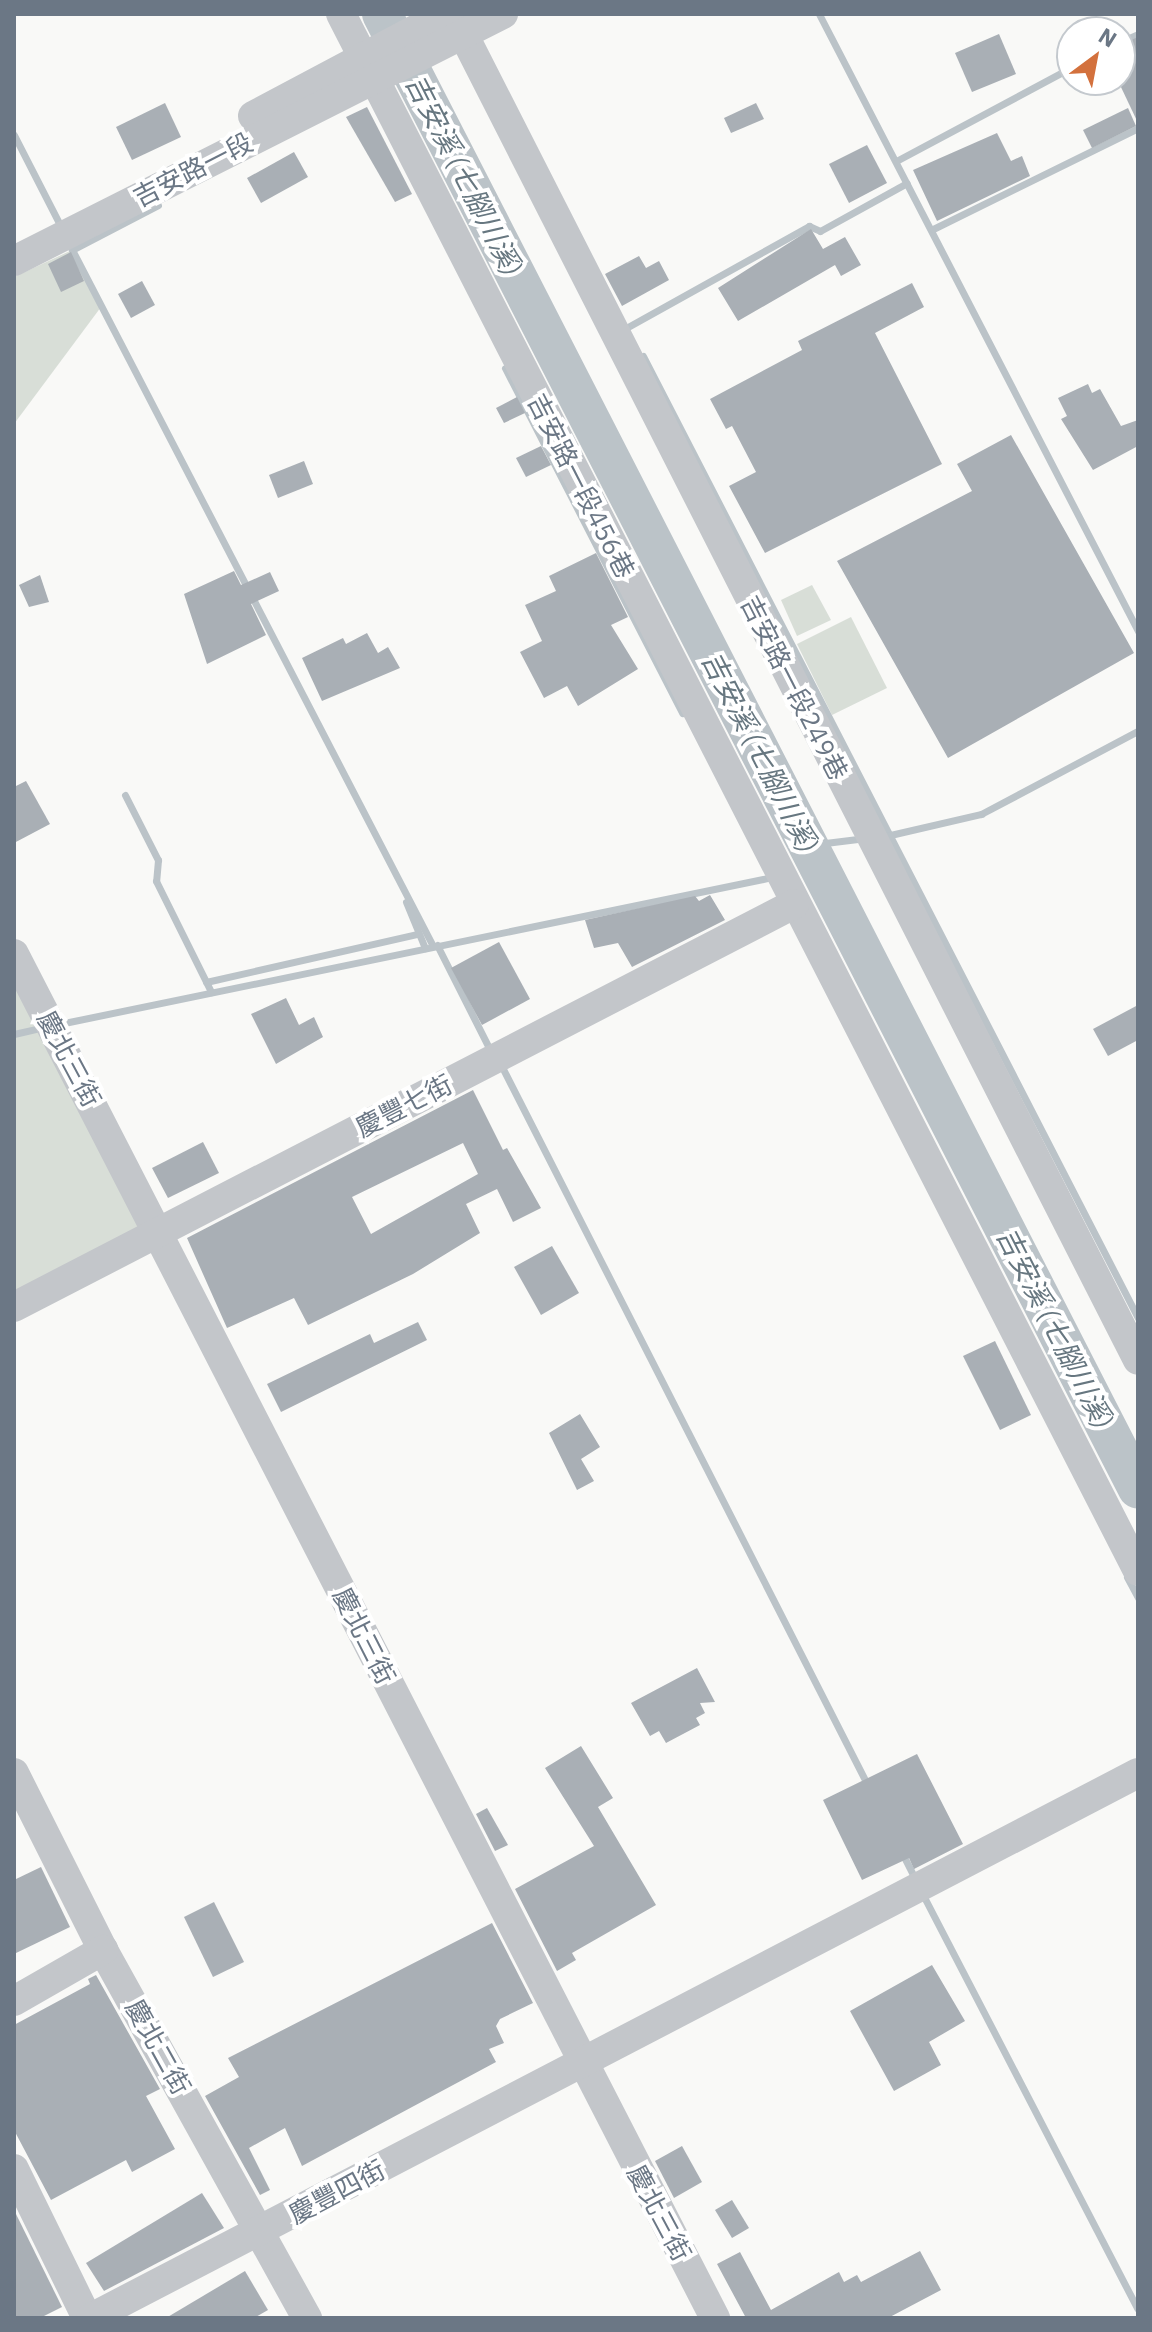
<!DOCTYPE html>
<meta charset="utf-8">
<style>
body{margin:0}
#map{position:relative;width:1152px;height:2332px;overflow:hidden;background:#f9f9f7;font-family:"IBM Plex Sans","Noto Sans TC",sans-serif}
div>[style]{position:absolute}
.green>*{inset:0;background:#d8ded7}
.stream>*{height:7px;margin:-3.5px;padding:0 3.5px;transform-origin:3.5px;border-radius:3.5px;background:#bbc3c8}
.river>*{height:40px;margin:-20px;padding:0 20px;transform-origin:20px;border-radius:20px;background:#bbc3c8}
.building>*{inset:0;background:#a9afb5}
.minor>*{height:30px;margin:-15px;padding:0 15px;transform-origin:15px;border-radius:15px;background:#c3c6ca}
span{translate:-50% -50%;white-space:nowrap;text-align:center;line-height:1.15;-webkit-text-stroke:8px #fff;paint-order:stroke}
.street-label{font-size:26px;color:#6b7785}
.water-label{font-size:28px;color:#677780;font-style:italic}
.frame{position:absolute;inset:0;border:16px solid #6b7785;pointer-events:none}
.north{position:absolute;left:1056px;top:16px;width:80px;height:80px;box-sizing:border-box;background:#fff;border:2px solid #c4c9ce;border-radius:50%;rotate:32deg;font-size:22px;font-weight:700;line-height:32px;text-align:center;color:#6b7785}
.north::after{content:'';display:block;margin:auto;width:28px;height:36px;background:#d3713d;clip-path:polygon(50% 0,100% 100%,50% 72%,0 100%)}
</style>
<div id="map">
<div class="green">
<i style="clip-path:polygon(72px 250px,101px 307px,14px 424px,14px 277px)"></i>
<i style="clip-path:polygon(812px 585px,831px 620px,797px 636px,781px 600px)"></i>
<i style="clip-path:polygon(851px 617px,887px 688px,832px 715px,797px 644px)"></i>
<i style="clip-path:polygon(14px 983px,156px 1226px,14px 1299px)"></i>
</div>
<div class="stream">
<i style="left:819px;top:14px;width:695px;rotate:62.66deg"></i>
<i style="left:1120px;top:42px;width:20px;rotate:-24deg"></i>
<i style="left:14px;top:135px;width:106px;rotate:62.9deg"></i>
<i style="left:898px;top:160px;width:197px;rotate:-28.1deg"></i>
<i style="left:933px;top:229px;width:229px;rotate:-26.2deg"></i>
<i style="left:67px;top:240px;width:795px;rotate:62.6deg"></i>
<i style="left:72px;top:250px;width:97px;rotate:-27.6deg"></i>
<i style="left:626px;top:328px;width:210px;rotate:-29.1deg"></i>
<i style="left:809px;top:226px;width:12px;rotate:24deg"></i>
<i style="left:820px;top:231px;width:99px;rotate:-28.9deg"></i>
<i style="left:643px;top:356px;width:1082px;rotate:62.77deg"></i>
<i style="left:505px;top:368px;width:388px;rotate:62.8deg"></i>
<i style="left:125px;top:795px;width:73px;rotate:63.1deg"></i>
<i style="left:158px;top:860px;width:21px;rotate:95deg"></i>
<i style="left:156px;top:881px;width:124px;rotate:63.6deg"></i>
<i style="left:886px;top:836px;width:98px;rotate:-13deg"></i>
<i style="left:981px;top:814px;width:178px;rotate:-27.9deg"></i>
<i style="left:809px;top:845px;width:49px;rotate:-7deg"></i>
<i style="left:804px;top:871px;width:16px;rotate:-22deg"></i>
<i style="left:406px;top:902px;width:50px;rotate:67.6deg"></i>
<i style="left:437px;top:945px;width:122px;rotate:63.2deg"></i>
<i style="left:206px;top:982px;width:217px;rotate:-12.8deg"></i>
<i style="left:64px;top:1023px;width:719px;rotate:-11.64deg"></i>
<i style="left:14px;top:1034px;width:23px;rotate:-13deg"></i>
<i style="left:500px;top:1063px;width:811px;rotate:63.02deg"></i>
<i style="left:1127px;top:1577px;width:24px;rotate:62deg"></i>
<i style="left:901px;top:1851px;width:27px;rotate:63deg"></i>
<i style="left:923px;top:1895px;width:466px;rotate:62.6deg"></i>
</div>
<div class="river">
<i style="left:382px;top:14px;width:1657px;rotate:62.86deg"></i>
</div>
<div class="building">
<i style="clip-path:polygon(999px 34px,1016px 74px,972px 92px,955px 53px)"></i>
<i style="clip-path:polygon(1138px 37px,1138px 123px,1120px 85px,1120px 45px)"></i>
<i style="clip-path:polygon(165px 103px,181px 137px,132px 160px,116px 127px)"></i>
<i style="clip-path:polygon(756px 103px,764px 119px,731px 133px,724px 118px)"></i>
<i style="clip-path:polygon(367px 107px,412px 194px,395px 202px,346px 117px)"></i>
<i style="clip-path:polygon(1128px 108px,1136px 126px,1092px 148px,1083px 130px)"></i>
<i style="clip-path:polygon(997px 133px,1011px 161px,1022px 156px,1030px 176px,937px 221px,913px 170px)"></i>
<i style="clip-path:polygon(867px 145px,887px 183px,849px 203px,829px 164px)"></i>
<i style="clip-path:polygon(294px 152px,308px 177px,261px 203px,247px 178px)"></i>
<i style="clip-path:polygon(811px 229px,823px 249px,845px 237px,861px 265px,841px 276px,835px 265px,738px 321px,718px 288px)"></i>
<i style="clip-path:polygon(71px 252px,84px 281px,61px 292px,48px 264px)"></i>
<i style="clip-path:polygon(639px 256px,646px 268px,659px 261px,669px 280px,622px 306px,605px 274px)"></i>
<i style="clip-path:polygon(142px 281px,155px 305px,131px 318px,118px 294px)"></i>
<i style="clip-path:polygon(912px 283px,924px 307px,875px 333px,942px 464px,765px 553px,729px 486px,756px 472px,732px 426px,726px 429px,710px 399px,802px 350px,798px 341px)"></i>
<i style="clip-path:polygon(1088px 384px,1092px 393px,1100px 389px,1121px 426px,1138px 420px,1138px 446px,1093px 470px,1061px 419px,1067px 416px,1058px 398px)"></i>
<i style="clip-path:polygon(517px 397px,525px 413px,504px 423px,496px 408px)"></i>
<i style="clip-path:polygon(1011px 435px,1134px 653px,948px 758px,837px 561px,972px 491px,957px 464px)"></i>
<i style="clip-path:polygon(541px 446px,551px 465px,526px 477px,516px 458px)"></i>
<i style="clip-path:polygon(304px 461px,313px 484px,278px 498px,269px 475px)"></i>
<i style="clip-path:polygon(596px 553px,628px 617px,611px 625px,638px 669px,578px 706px,567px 686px,544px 698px,520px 652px,542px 641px,525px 605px,556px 591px,549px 576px)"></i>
<i style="clip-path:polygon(234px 571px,241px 585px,270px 572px,279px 591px,251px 604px,266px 635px,207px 664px,184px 594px)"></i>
<i style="clip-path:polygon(40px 575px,49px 602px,29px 607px,19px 585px)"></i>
<i style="clip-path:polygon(367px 633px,378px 653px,388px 647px,400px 668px,322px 701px,302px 658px,343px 638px,346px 644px)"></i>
<i style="clip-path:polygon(26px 781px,50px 824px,14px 843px,14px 787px)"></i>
<i style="clip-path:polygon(710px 895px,725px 920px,632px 967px,618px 943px,594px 948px,585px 920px,695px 896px,699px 901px)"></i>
<i style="clip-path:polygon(499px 942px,530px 999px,482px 1025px,451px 968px)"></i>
<i style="clip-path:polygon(286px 998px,299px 1025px,314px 1017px,323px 1037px,276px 1064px,251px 1014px)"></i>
<i style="clip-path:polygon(1138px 1005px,1138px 1040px,1108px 1056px,1093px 1029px)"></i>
<i style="clip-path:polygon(evenodd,473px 1090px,503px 1150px,507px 1148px,541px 1208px,513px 1222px,497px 1189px,466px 1204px,480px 1233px,413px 1274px,308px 1325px,294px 1298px,227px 1328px,187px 1238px,473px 1090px,463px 1143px,478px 1174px,371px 1234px,352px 1197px,463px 1143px)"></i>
<i style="clip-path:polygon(203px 1142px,219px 1173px,168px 1198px,152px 1168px)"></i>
<i style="clip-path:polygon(552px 1246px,579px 1293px,541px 1315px,514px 1267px)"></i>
<i style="clip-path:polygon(418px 1322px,427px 1340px,281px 1412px,267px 1384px,370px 1334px,374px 1343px)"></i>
<i style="clip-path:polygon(995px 1341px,1031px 1415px,1000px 1430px,963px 1356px)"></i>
<i style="clip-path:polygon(580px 1414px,600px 1447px,581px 1459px,594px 1481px,577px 1490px,549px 1433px)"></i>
<i style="clip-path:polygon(697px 1668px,715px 1702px,700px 1703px,705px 1713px,696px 1718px,700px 1725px,666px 1743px,659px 1731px,650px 1736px,631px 1703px)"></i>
<i style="clip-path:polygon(581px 1746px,613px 1798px,598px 1807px,656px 1905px,572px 1953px,576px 1960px,557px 1971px,515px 1889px,594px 1846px,545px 1768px)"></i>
<i style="clip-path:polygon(917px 1754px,963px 1844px,914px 1869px,909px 1858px,862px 1880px,823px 1800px)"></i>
<i style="clip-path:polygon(487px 1808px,508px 1845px,495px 1851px,476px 1814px)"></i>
<i style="clip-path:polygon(41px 1867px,70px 1927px,14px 1954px,14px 1880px)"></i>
<i style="clip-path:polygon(214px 1902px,244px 1962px,213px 1977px,184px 1917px)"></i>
<i style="clip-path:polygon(492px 1923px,533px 2003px,500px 2019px,496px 2026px,504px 2043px,489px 2049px,496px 2062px,302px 2166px,285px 2128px,249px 2148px,270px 2190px,260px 2195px,205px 2096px,239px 2077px,228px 2058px)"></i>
<i style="clip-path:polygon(932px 1965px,965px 2021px,929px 2042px,941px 2065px,894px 2091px,850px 2011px)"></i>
<i style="clip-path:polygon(96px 1975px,160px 2089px,146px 2096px,175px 2149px,132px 2172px,126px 2160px,51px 2200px,14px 2130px,14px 2025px,90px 1984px,88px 1979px)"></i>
<i style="clip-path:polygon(682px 2146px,702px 2182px,674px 2198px,655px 2161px)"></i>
<i style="clip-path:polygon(202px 2193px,224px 2228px,104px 2291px,86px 2263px)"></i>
<i style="clip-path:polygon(732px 2200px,749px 2228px,732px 2238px,715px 2210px)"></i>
<i style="clip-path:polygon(14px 2210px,62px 2307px,40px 2318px,14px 2318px)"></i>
<i style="clip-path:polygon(920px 2251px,941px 2290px,888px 2318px,746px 2318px,717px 2264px,740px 2252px,771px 2310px,839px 2272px,844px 2282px,857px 2275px,861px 2282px)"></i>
<i style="clip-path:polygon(245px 2271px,268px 2310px,254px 2318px,166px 2318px)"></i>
</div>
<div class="minor">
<i style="left:341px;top:14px;width:1749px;rotate:62.89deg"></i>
<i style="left:453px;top:14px;width:1510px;rotate:63.03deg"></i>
<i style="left:253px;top:116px;width:217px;rotate:-28deg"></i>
<i style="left:14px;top:261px;width:548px;rotate:-26.8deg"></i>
<i style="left:14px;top:954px;width:1534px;rotate:62.8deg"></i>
<i style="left:14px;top:1307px;width:878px;rotate:-27.32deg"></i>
<i style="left:14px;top:1773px;width:198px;rotate:63.3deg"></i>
<i style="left:103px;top:1950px;width:421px;rotate:61deg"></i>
<i style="left:14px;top:2001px;width:103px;rotate:-29.8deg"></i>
<i style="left:14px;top:2169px;width:166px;rotate:63.9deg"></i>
<i style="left:91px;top:2318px;width:1180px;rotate:-27.5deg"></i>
</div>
<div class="street-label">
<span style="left:193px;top:170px;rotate:-27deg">吉安路一段</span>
<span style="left:581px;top:486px;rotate:63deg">吉安路一段456巷</span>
<span style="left:794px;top:688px;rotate:63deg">吉安路一段249巷</span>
<span style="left:69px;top:1059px;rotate:62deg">慶北三街</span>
<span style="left:404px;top:1106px;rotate:-27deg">慶豐七街</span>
<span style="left:364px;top:1636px;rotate:63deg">慶北三街</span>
<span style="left:158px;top:2047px;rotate:61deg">慶北二街</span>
<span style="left:337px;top:2192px;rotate:-28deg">慶豐四街</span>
<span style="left:659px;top:2213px;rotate:62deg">慶北三街</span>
</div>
<div class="water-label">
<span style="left:464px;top:175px;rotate:63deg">吉安溪 (七腳川溪)</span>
<span style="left:760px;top:752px;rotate:63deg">吉安溪 (七腳川溪)</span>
<span style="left:1055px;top:1328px;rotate:63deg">吉安溪 (七腳川溪)</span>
</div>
<div class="frame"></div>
<div class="north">N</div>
</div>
